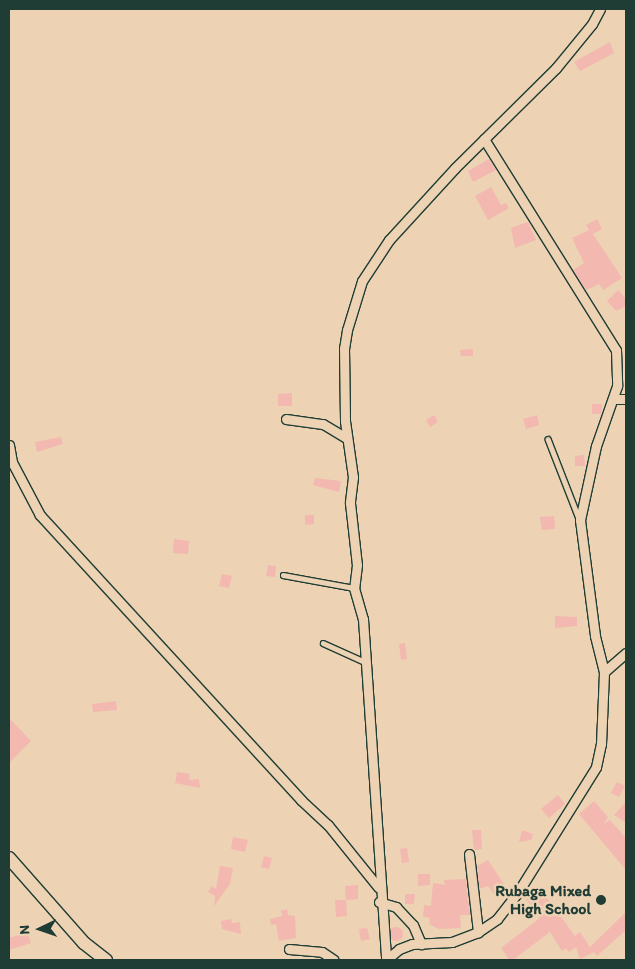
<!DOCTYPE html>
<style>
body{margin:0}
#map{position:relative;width:635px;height:969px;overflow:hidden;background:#edd3b4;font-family:Itim,sans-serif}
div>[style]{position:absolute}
.building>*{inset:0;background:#f3b8b0}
.round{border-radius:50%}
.roads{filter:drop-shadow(1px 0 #1f3d34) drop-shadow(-1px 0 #1f3d34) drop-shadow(0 1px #1f3d34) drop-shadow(0 -1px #1f3d34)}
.lane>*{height:4.5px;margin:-2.25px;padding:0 2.25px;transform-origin:2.25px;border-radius:2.25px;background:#edd3b4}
.street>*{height:9px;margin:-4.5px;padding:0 4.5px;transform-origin:4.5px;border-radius:4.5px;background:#edd3b4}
.primary>*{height:12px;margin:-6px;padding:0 6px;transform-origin:6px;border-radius:6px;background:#edd3b4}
.dots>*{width:14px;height:14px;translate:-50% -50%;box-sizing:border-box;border:2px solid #edd3b4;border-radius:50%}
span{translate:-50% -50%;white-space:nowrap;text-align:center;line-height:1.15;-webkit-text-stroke:5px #edd3b4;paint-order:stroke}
.poi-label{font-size:16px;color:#1f3d34;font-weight:700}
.right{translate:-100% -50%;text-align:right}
.frame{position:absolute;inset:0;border:10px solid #1f3d34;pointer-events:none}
.north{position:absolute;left:15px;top:904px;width:50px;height:50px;-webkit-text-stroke:4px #edd3b4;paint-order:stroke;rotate:267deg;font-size:14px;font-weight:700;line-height:20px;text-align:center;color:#1f3d34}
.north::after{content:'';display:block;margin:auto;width:18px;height:22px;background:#1f3d34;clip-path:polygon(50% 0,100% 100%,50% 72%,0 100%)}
</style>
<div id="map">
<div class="building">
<i style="clip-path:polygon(610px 42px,614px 53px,580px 71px,574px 62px)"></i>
<i style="clip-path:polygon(489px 159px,496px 170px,473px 182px,468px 171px)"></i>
<i style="clip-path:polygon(491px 187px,501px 205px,506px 203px,509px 208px,488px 220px,475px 196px)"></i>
<i style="clip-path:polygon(597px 219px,602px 229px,593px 234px,622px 278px,603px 290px,599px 284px,586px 290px,573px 270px,584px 263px,572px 238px,589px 230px,586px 225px)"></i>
<i style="clip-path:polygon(528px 222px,536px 240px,515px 248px,511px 228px)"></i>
<i style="clip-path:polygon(618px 290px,626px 299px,626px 306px,616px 311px,607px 301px)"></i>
<i style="clip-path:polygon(473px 349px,473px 356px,461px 356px,460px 350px)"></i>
<i style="clip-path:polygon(292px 393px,292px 406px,278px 406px,278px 394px)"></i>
<i style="clip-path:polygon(592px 404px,602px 404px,601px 414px,592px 414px)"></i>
<i style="clip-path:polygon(434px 415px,438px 422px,430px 427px,426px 420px)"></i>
<i style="clip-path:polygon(537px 415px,539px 425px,526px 429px,523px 419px)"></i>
<i style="clip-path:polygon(61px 437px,63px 444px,37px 452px,35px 442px)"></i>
<i style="clip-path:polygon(584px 455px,585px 466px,575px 466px,575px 456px)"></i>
<i style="clip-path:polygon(315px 478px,341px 481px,339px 492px,313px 485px)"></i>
<i style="clip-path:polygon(305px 515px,314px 515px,314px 524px,305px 525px)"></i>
<i style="clip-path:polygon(554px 516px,555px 529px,542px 530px,540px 517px)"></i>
<i style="clip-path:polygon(174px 539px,189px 541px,188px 554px,173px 553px)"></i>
<i style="clip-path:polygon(268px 565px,276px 566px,275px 577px,266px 576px)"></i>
<i style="clip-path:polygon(222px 574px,232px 576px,229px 588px,219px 586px)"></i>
<i style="clip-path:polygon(555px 616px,577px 617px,577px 626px,555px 628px)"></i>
<i style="clip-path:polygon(405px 643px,407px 659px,401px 660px,399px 644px)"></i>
<i style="clip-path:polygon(116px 701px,117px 710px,93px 712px,92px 704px)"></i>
<i style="clip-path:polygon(9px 718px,31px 741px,9px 763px)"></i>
<i style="clip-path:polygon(177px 772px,190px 774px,189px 780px,199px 779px,200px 788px,175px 783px)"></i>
<i style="clip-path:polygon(617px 782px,625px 786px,619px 797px,611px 793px)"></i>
<i style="clip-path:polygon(558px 795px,565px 804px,549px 818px,541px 809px)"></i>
<i style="clip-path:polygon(594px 801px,608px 817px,604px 824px,610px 820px,626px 838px,626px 870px,579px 814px)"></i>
<i style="clip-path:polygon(626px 802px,626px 823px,614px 815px)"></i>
<i style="clip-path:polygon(472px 830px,481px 830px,482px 849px,474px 850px)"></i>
<i style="clip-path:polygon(522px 830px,533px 834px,531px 840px,519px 842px)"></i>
<i style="clip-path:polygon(233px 837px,248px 840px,245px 852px,231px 849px)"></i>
<i style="clip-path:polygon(407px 848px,409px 862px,402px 863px,400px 849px)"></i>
<i style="clip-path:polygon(264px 856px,272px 858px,269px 869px,261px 867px)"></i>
<i style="clip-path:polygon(488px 860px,509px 892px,497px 899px,488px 886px,479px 889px,477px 866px)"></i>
<i style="clip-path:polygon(220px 866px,233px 868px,230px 884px,214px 906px,215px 896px,208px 892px,212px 886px,216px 889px)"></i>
<i style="clip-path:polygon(418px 874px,430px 874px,430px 885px,418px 886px)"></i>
<i style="clip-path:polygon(466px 879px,470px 915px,460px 915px,461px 928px,439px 929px,429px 924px,430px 918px,423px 917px,424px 905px,431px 906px,433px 883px,445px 885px,444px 880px)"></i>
<i style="clip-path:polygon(358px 885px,358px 899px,346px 900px,345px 886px)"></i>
<i style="clip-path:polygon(540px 888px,575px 936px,580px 932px,590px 947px,626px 912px,626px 930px,597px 956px,594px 952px,580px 959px,576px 947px,569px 952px,566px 948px,562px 951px,550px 932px,514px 959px,509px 959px,501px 948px,540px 918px,526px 899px)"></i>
<i style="clip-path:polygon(405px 894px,415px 894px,414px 904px,405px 904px)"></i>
<i style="clip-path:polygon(335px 900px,346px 900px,347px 916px,336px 917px)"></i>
<i style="clip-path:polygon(287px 909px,288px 915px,295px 916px,296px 938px,279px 941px,276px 924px,271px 925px,270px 919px,282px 916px,281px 911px)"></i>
<i style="clip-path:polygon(231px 919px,232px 923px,240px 922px,241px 934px,222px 929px,221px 921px)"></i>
<i class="round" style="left:389px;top:927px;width:14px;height:14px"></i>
<i style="clip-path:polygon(367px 928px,370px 939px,361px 941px,359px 929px)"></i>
<i style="clip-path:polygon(27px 932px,31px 943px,9px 950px,9px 938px)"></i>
</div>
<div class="roads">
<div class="lane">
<i style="left:548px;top:439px;width:83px;rotate:68.7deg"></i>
<i style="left:283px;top:575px;width:72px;rotate:10.4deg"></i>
<i style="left:323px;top:643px;width:46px;rotate:24.3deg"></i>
</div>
<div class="street">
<i style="left:600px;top:9px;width:17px;rotate:118deg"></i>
<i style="left:592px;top:24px;width:57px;rotate:129.3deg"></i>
<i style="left:556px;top:68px;width:142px;rotate:135.3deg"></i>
<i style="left:455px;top:168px;width:98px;rotate:132.5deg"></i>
<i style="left:389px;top:240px;width:49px;rotate:123.4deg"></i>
<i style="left:362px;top:281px;width:51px;rotate:107deg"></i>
<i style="left:347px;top:330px;width:18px;rotate:99deg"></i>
<i style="left:344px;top:348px;width:73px;rotate:89.2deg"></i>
<i style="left:345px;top:421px;width:57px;rotate:81.9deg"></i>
<i style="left:353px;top:477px;width:26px;rotate:97deg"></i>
<i style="left:350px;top:503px;width:62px;rotate:83.6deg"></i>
<i style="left:357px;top:565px;width:23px;rotate:97deg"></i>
<i style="left:354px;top:588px;width:32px;rotate:74deg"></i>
<i style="left:363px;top:619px;width:342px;rotate:86.1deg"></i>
<i style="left:386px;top:960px;width:17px;rotate:-40deg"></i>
<i style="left:399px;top:949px;width:14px;rotate:-21deg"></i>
<i style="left:412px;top:944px;width:40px;rotate:-2.9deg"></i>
<i style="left:452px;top:942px;width:28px;rotate:-21deg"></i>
<i style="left:478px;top:932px;width:23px;rotate:-34deg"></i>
<i style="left:497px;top:919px;width:34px;rotate:-52deg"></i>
<i style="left:518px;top:892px;width:147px;rotate:-58deg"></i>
<i style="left:596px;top:767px;width:24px;rotate:-78deg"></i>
<i style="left:601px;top:744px;width:72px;rotate:-87.6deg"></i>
<i style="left:604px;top:672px;width:29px;rotate:-41deg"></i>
<i style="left:484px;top:139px;width:249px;rotate:58deg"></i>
<i style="left:616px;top:350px;width:36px;rotate:88deg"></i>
<i style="left:617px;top:386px;width:64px;rotate:109.3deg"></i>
<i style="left:596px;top:446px;width:76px;rotate:102.2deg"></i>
<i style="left:580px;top:520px;width:117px;rotate:82.6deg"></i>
<i style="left:595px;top:636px;width:37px;rotate:76deg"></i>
<i style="left:614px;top:399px;width:12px"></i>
<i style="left:286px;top:419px;width:37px;rotate:8deg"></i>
<i style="left:323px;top:424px;width:27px;rotate:31deg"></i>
<i style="left:9px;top:445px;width:17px;rotate:80deg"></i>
<i style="left:12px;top:462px;width:60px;rotate:62.2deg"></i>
<i style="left:40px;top:515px;width:386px;rotate:47.5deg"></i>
<i style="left:301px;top:800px;width:37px;rotate:43deg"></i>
<i style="left:328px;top:825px;width:80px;rotate:51.1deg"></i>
<i style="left:469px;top:854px;width:79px;rotate:83.4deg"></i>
<i style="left:379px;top:902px;width:18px;rotate:16deg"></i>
<i style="left:396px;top:907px;width:25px;rotate:47deg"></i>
<i style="left:413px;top:925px;width:21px;rotate:67deg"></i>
<i style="left:289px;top:949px;width:33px;rotate:5deg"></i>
<i style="left:322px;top:952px;width:14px;rotate:34deg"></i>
</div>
<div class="primary">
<i style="left:9px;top:858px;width:113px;rotate:48.6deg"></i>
<i style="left:84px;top:943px;width:28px;rotate:38deg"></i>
</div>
</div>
<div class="dots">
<i style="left:601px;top:900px;background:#1f3d34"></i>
</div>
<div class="poi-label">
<span class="right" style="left:591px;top:900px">Rubaga Mixed<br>High School</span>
</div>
<div class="frame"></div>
<div class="north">N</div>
</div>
